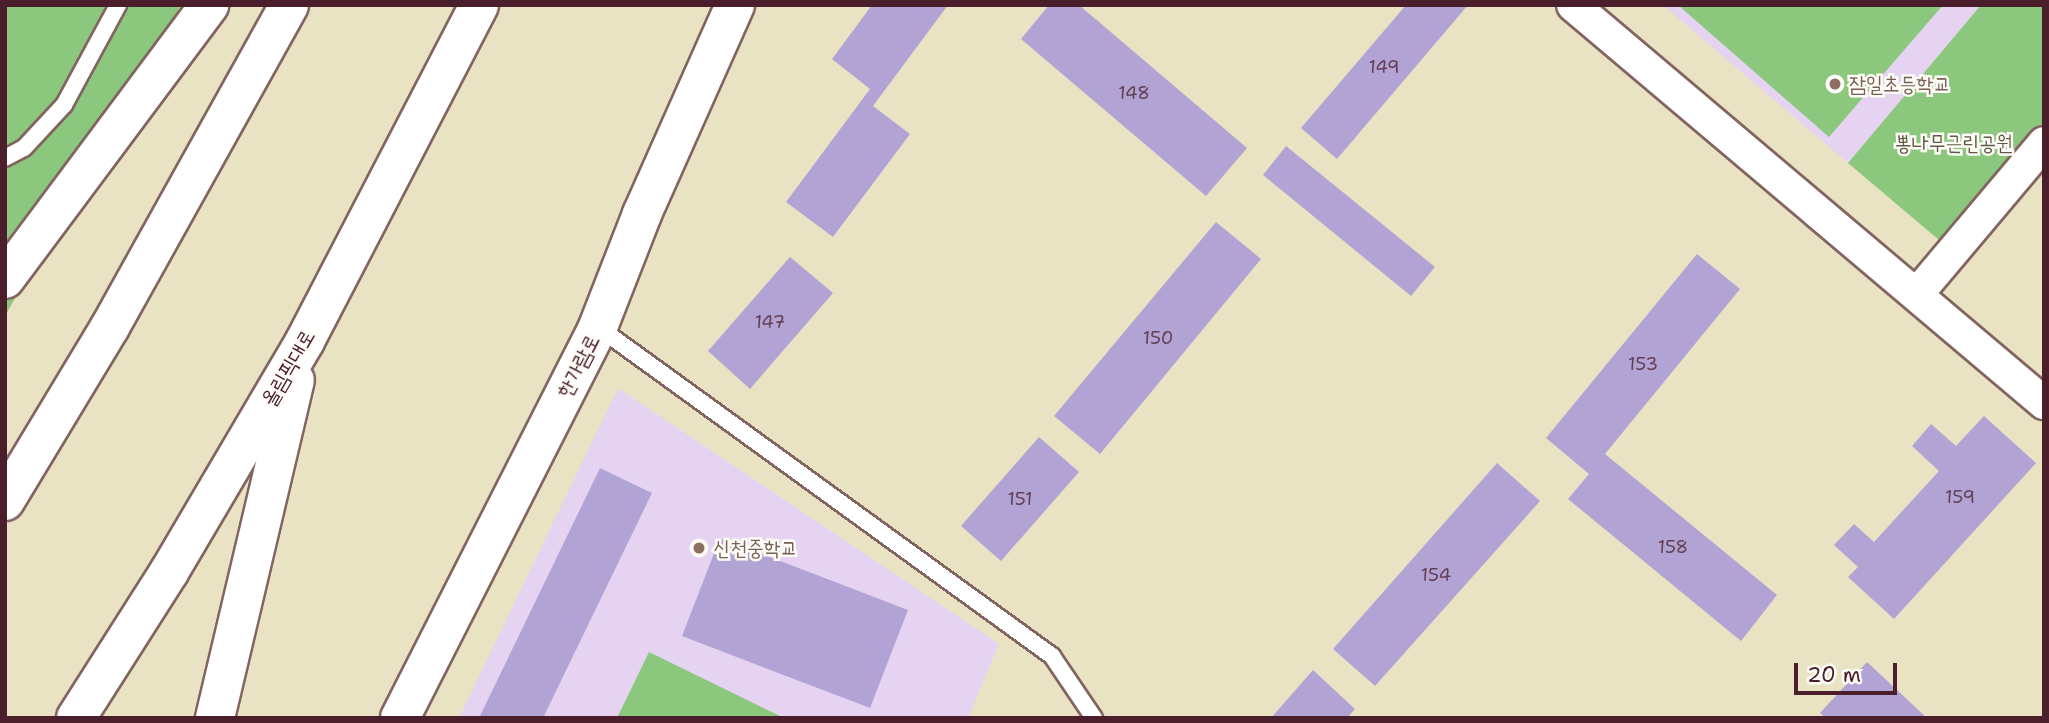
<!DOCTYPE html>
<meta charset="utf-8">
<style>
body{margin:0}
#map{position:relative;width:2049px;height:723px;overflow:hidden;background:#e9e3c3;font-family:"Shantell Sans","Poor Story",sans-serif}
div>[style]{position:absolute}
.built>*{inset:0;background:#e5d3f1}
.green>*{inset:0;background:#8bc87d}
.building>*{inset:0;background:#b1a4d4}
.roads{filter:drop-shadow(2px 0 #826460) drop-shadow(-2px 0 #826460) drop-shadow(0 2px #826460) drop-shadow(0 -2px #826460)}
.service>*{height:16px;margin:-8px;padding:0 8px;transform-origin:8px;border-radius:8px;background:#fff}
.minor>*{height:32px;margin:-16px;padding:0 16px;transform-origin:16px;border-radius:16px;background:#fff}
.tertiary>*{height:38px;margin:-19px;padding:0 19px;transform-origin:19px;border-radius:19px;background:#fff}
.trunk>*{height:38px;margin:-19px;padding:0 19px;transform-origin:19px;border-radius:19px;background:#fff}
.dots>*{width:19px;height:19px;translate:-50% -50%;box-sizing:border-box;border:4px solid #fdfcf7;border-radius:50%}
span{translate:-50% -50%;white-space:nowrap;text-align:center;line-height:1.15;-webkit-text-stroke:5px #fdfcf7;paint-order:stroke}
.number-label{font-size:18px;color:#644055}
.number-label span{-webkit-text-stroke-width:0}
.education-label{font-size:21px;color:#785e54}
.left{translate:0 -50%;text-align:left}
.park-label{font-size:21px;color:#615a48}
.street-label{font-size:21px;color:#4a1f2b}
.frame{position:absolute;inset:0;border:7px solid #4a1f2b;pointer-events:none}
.scale{position:absolute;left:1794px;top:663px;width:103px;height:32px;box-sizing:border-box;border:4px solid #4a1f2b;border-top:0;padding-left:9px;font-size:21px;line-height:24px;white-space:nowrap;color:#4a1f2b;-webkit-text-stroke:5px #fdfcf7;paint-order:stroke}
</style>
<div id="map">
<div class="built">
<i style="clip-path:polygon(1663px 5px,1981px 5px,1848px 163px)"></i>
<i style="clip-path:polygon(618px 388px,999px 644px,968px 718px,459px 718px)"></i>
</div>
<div class="green">
<i style="clip-path:polygon(5px 5px,181px 5px,5px 316px)"></i>
<i style="clip-path:polygon(1678px 5px,1943px 5px,1829px 137px)"></i>
<i style="clip-path:polygon(1981px 5px,2044px 5px,2044px 143px,1952px 251px,1848px 163px)"></i>
<i style="clip-path:polygon(649px 652px,784px 718px,617px 718px)"></i>
</div>
<div class="building">
<i style="clip-path:polygon(872px 5px,948px 5px,873px 106px,910px 134px,833px 237px,786px 202px,870px 89px,832px 59px)"></i>
<i style="clip-path:polygon(1049px 5px,1079px 5px,1247px 148px,1206px 196px,1021px 39px)"></i>
<i style="clip-path:polygon(1406px 5px,1468px 5px,1337px 159px,1301px 128px)"></i>
<i style="clip-path:polygon(1286px 146px,1435px 267px,1411px 296px,1263px 175px)"></i>
<i style="clip-path:polygon(1216px 222px,1261px 259px,1100px 454px,1054px 416px)"></i>
<i style="clip-path:polygon(1697px 254px,1740px 289px,1605px 454px,1777px 595px,1741px 641px,1568px 499px,1589px 474px,1546px 438px)"></i>
<i style="clip-path:polygon(790px 257px,833px 293px,750px 389px,708px 351px)"></i>
<i style="clip-path:polygon(1984px 416px,2036px 463px,1894px 619px,1848px 577px,1858px 567px,1834px 545px,1854px 524px,1874px 542px,1939px 471px,1912px 446px,1931px 424px,1956px 446px)"></i>
<i style="clip-path:polygon(1039px 437px,1079px 472px,1001px 561px,961px 526px)"></i>
<i style="clip-path:polygon(1497px 463px,1540px 501px,1375px 686px,1333px 649px)"></i>
<i style="clip-path:polygon(600px 468px,652px 493px,543px 718px,479px 718px)"></i>
<i style="clip-path:polygon(720px 538px,908px 610px,870px 708px,682px 636px)"></i>
<i style="clip-path:polygon(1867px 662px,1927px 718px,1826px 718px,1820px 713px)"></i>
<i style="clip-path:polygon(1313px 670px,1355px 709px,1347px 718px,1271px 718px)"></i>
</div>
<div class="roads">
<div class="service">
<i style="left:5px;top:158px;width:21px;rotate:-28deg"></i>
<i style="left:24px;top:148px;width:59px;rotate:-47.1deg"></i>
<i style="left:64px;top:105px;width:114px;rotate:-61.6deg"></i>
<i style="left:598px;top:327px;width:561px;rotate:35.93deg"></i>
<i style="left:1052px;top:656px;width:75px;rotate:55.9deg"></i>
</div>
<div class="minor">
<i style="left:1573px;top:5px;width:617px;rotate:40.2deg"></i>
<i style="left:1917px;top:294px;width:197px;rotate:-49.9deg"></i>
</div>
<div class="tertiary">
<i style="left:400px;top:718px;width:438px;rotate:-63.1deg"></i>
<i style="left:598px;top:327px;width:121px;rotate:-68.7deg"></i>
<i style="left:642px;top:214px;width:229px;rotate:-66deg"></i>
</div>
<div class="trunk">
<i style="left:5px;top:279px;width:342px;rotate:-53.3deg"></i>
<i style="left:5px;top:501px;width:203px;rotate:-58.9deg"></i>
<i style="left:110px;top:327px;width:368px;rotate:-60.9deg"></i>
<i style="left:76px;top:718px;width:173px;rotate:-57.5deg"></i>
<i style="left:169px;top:572px;width:268px;rotate:-59.5deg"></i>
<i style="left:305px;top:341px;width:378px;rotate:-62.6deg"></i>
<i style="left:215px;top:718px;width:347px;rotate:-76.7deg"></i>
</div>
</div>
<div class="dots">
<i style="left:1835px;top:84px;background:#8d6e63"></i>
<i style="left:699px;top:548px;background:#8d6e63"></i>
</div>
<div class="number-label">
<span style="left:1384px;top:67px">149</span>
<span style="left:1134px;top:93px">148</span>
<span style="left:770px;top:322px">147</span>
<span style="left:1158px;top:338px">150</span>
<span style="left:1643px;top:364px">153</span>
<span style="left:1960px;top:497px">159</span>
<span style="left:1020px;top:499px">151</span>
<span style="left:1673px;top:547px">158</span>
<span style="left:1436px;top:575px">154</span>
</div>
<div class="education-label">
<span class="left" style="left:1849px;top:84px">잠일초등학교</span>
<span class="left" style="left:713px;top:548px">신천중학교</span>
</div>
<div class="park-label">
<span style="left:1954px;top:143px">뽕나무근린공원</span>
</div>
<div class="street-label">
<span style="left:578px;top:366px;rotate:-63deg">한가람로</span>
<span style="left:288px;top:368px;rotate:-60deg">올림픽대로</span>
</div>
<div class="frame"></div>
<div class="scale">20 m</div>
</div>
